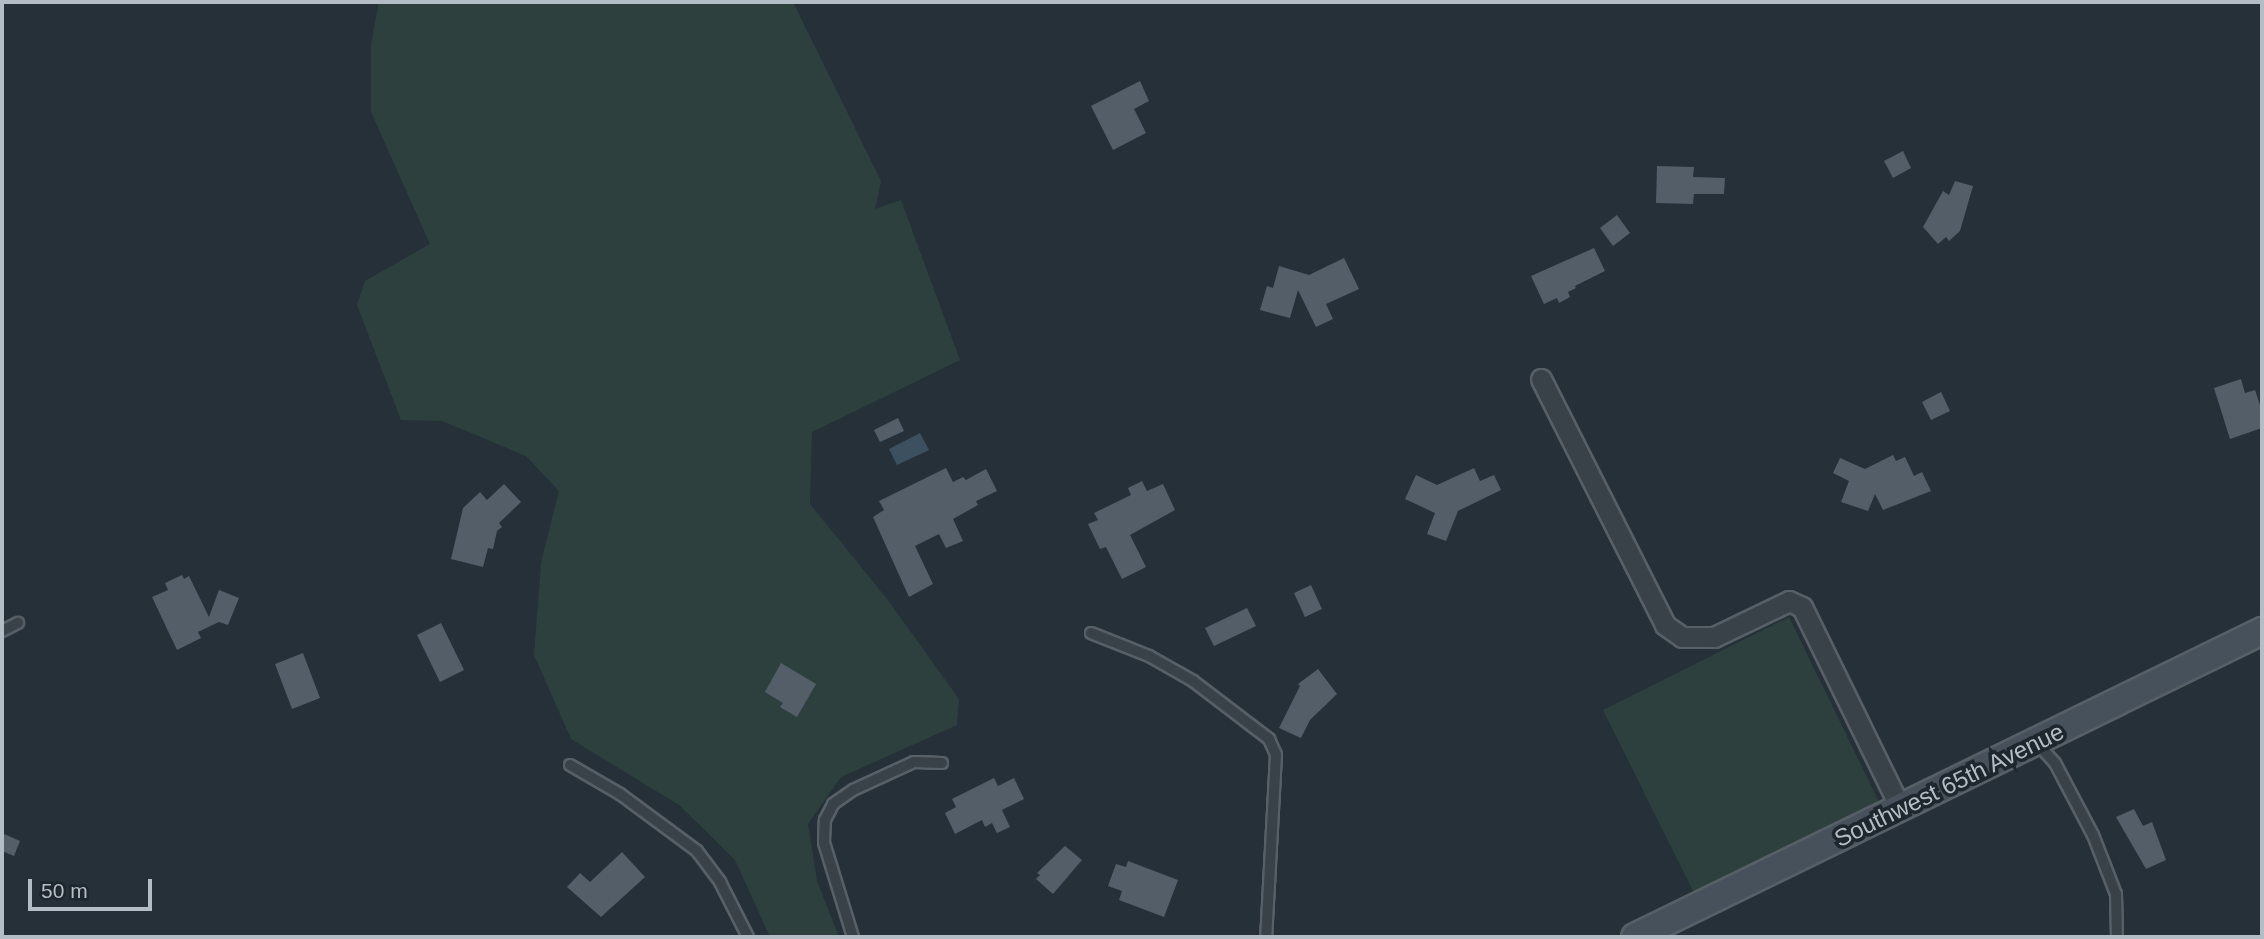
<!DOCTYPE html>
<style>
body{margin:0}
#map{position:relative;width:2264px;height:939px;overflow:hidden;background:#253038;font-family:Helvetica,sans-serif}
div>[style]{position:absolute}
.green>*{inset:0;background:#2d403e}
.water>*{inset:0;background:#3d505f}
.building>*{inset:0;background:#535e69}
.roads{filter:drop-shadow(2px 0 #575f67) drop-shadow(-2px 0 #575f67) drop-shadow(0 2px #575f67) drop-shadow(0 -2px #575f67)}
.service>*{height:10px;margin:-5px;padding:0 5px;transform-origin:5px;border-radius:5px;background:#394149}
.minor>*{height:19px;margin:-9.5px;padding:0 9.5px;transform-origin:9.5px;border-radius:9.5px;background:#394149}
.secondary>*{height:26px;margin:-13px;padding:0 13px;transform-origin:13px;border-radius:13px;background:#47515b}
span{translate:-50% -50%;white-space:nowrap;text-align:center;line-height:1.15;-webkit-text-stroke:7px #1e262e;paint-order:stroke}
.street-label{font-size:24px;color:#b4bcc5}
.frame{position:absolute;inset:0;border:4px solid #b4bcc5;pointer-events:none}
.scale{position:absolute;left:28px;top:879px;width:124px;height:32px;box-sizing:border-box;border:4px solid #b4bcc5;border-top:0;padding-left:9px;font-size:21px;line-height:24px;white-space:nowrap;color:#b4bcc5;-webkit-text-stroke:5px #1e262e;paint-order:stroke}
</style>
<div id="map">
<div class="green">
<i style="clip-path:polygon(379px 2px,793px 2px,881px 181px,875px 209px,901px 200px,960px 360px,812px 432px,810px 504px,887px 599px,959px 699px,957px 725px,841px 777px,808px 824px,817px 881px,839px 937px,770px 937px,735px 860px,679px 805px,571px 739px,534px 655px,541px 563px,559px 491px,526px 456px,442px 421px,401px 420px,357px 305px,365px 281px,430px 244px,371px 112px,371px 44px)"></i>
<i style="clip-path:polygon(1789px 617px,1882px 808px,1697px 899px,1603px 710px)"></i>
</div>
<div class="water">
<i style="clip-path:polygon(920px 433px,929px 450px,897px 465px,889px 449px)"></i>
</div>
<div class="building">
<i style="clip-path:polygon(1140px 81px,1149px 101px,1134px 109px,1146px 133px,1113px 150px,1091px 106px)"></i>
<i style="clip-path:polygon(1903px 151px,1911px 168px,1893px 178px,1884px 161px)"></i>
<i style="clip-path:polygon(1657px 166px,1694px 167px,1693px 177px,1725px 178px,1724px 194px,1694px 194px,1693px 204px,1656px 203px)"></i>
<i style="clip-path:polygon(1955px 181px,1973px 186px,1960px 231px,1949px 241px,1946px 237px,1938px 244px,1923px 227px,1943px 191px,1949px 195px)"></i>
<i style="clip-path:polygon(1617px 215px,1630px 233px,1613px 246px,1600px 228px)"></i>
<i style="clip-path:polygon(1594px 248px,1605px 271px,1575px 286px,1576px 288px,1568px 292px,1570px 297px,1559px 303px,1557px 298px,1544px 304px,1531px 276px)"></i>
<i style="clip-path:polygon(1344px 258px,1359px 289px,1326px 304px,1333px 319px,1316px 327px,1298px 290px,1290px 318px,1260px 310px,1267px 286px,1273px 288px,1279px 266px,1309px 275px)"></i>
<i style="clip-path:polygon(2241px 379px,2245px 393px,2255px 390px,2262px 411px,2262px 428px,2230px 439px,2214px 388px)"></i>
<i style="clip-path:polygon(1941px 392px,1950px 411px,1931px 420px,1922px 402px)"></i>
<i style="clip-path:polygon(898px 418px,904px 431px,880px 442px,874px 430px)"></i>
<i style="clip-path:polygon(1893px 455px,1896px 461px,1905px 457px,1914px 476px,1922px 472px,1931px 491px,1883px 510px,1875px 494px,1868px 511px,1841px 502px,1849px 481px,1833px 473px,1840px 458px,1865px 469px)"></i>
<i style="clip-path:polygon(946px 468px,953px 482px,963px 477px,966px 480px,986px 469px,997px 491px,976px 501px,978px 505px,953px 519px,963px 541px,946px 548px,939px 534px,915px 546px,933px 584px,909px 597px,873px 517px,884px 510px,879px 501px)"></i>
<i style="clip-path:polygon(1474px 468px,1480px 481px,1494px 475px,1501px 490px,1458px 511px,1446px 541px,1427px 534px,1435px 513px,1405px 499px,1416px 475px,1437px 485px)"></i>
<i style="clip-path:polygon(1142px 481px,1147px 491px,1163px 484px,1175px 510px,1130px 535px,1146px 567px,1122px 579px,1106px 547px,1100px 549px,1088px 524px,1098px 520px,1094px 513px,1131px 495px,1128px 488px)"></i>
<i style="clip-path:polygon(504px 484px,521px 502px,499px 523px,502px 527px,497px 531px,493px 549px,488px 548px,483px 567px,451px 559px,463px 508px,480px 492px,487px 500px)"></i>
<i style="clip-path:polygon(182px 575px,184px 579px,189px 576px,209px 617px,219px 590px,239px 598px,228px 625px,219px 622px,198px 632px,201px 638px,177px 650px,152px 597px,168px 590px,165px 583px)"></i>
<i style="clip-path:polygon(1311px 585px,1322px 609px,1305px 617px,1294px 593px)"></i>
<i style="clip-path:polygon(1247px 608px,1256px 626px,1214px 646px,1205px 628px)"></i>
<i style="clip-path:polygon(441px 623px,464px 670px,440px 682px,417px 635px)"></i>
<i style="clip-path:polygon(303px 653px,320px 698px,292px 709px,275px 664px)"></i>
<i style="clip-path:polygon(781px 663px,816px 684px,797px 717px,780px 707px,783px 703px,765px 692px)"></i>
<i style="clip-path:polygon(1318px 669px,1337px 694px,1310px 720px,1301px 738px,1279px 728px,1300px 686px,1298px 684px)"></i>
<i style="clip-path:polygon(994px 778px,998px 786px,1014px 778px,1024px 799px,1002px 810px,1010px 827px,997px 833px,992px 823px,985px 827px,982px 820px,955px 834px,945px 813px,956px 807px,952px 799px)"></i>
<i style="clip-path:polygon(2134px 809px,2143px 826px,2152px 822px,2166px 860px,2146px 869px,2116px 817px)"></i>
<i style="clip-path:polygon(2px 833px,20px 841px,14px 856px,2px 851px)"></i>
<i style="clip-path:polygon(1065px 846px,1082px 860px,1053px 894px,1036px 879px,1040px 875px,1037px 873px)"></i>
<i style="clip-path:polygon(622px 852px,645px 877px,601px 917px,567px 887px,580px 873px,590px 882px)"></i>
<i style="clip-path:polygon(1128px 861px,1178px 880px,1164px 917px,1119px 900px,1122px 891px,1108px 886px,1116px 864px,1126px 867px)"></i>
</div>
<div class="roads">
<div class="service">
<i style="left:2px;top:631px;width:18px;rotate:-27deg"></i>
<i style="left:1091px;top:633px;width:62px;rotate:21.6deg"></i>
<i style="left:1149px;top:656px;width:51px;rotate:29.6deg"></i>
<i style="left:1193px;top:681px;width:96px;rotate:37.3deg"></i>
<i style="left:1269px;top:739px;width:17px;rotate:66deg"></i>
<i style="left:1276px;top:755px;width:182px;rotate:93.1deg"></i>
<i style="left:2037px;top:743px;width:27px;rotate:48deg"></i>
<i style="left:2055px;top:763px;width:81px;rotate:62.2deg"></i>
<i style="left:2093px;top:835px;width:63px;rotate:68.7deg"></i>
<i style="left:2116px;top:894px;width:43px;rotate:88.7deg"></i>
<i style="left:570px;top:765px;width:58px;rotate:30.1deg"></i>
<i style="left:620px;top:794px;width:96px;rotate:36.5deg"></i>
<i style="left:697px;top:851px;width:39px;rotate:53deg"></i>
<i style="left:720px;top:882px;width:62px;rotate:63deg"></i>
<i style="left:853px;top:937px;width:98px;rotate:-107.1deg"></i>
<i style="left:824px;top:843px;width:23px;rotate:-88deg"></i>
<i style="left:825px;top:820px;width:18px;rotate:-63deg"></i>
<i style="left:833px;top:804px;width:24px;rotate:-35deg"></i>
<i style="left:853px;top:790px;width:67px;rotate:-24.7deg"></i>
<i style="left:914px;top:762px;width:28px;rotate:2deg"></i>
</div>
<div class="minor">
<i style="left:1541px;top:379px;width:275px;rotate:63.2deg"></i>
<i style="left:1665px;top:625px;width:21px;rotate:35deg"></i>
<i style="left:1682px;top:637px;width:32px"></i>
<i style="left:1714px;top:637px;width:83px;rotate:-25.6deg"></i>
<i style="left:1789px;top:601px;width:14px;rotate:25deg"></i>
<i style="left:1802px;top:607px;width:225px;rotate:63.9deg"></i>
</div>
<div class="secondary">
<i style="left:1635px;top:937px;width:698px;rotate:-26.01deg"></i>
</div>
</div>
<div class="street-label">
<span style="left:1949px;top:785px;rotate:-26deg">Southwest 65th Avenue</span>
</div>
<div class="frame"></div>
<div class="scale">50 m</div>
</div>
